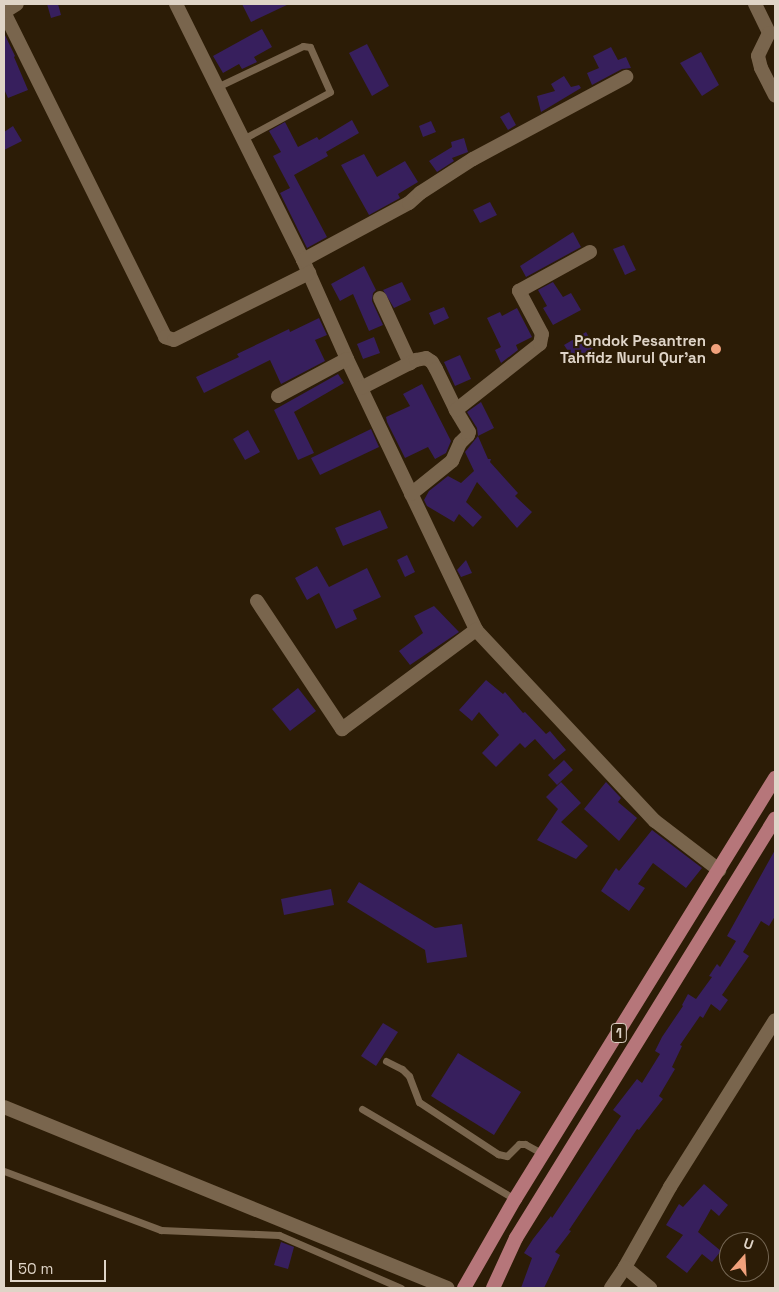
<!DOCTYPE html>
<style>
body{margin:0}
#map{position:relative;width:779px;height:1292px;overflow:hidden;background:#2c1c06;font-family:"Space Grotesk",sans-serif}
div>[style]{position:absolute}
.building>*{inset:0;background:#371f5d}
.service>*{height:7px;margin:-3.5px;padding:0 3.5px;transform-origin:3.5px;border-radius:3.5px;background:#79654d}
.minor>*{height:14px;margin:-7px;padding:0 7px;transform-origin:7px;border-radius:7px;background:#79654d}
.trunk>*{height:14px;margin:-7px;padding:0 7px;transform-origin:7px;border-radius:7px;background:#b6767a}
.dots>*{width:14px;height:14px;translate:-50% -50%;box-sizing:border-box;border:2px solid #2c1c06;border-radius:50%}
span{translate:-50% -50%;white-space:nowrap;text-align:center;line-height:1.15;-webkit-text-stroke:4.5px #2c1c06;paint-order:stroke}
.shield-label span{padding:1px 4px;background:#2c1c06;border:1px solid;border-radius:4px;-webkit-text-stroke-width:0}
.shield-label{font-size:14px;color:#dfd4c7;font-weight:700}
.poi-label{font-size:15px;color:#dfd4c7;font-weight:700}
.right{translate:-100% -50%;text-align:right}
.frame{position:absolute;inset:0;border:5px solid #dfd4c7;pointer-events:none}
.north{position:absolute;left:719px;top:1232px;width:50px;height:50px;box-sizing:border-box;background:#2c1c06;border:1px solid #746653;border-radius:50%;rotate:19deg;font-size:14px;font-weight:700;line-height:20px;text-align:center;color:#dfd4c7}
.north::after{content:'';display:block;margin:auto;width:18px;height:22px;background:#f1a17c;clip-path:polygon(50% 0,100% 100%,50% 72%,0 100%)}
.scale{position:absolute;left:10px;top:1260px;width:96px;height:22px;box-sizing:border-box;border:2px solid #dfd4c7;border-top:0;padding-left:6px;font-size:15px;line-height:18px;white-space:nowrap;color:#dfd4c7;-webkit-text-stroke:4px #2c1c06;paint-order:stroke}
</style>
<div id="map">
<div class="building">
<i style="clip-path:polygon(47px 4px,58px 4px,61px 15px,51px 18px)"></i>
<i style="clip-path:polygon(242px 4px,289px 4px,251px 22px)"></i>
<i style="clip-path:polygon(262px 29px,272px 47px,254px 57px,257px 62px,242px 69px,239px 64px,223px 73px,213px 56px)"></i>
<i style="clip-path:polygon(4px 33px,15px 56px,14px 57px,28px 90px,8px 98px,4px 89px)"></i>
<i style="clip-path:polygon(367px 44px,389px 86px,372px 96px,349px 53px)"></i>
<i style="clip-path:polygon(611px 47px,618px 60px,626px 57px,631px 68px,622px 69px,592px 85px,587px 73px,599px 68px,593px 56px)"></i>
<i style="clip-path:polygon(701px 52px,719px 85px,702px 96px,680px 63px)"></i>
<i style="clip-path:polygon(564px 76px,571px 87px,579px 85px,581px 88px,541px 112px,537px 96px,555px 91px,551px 84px)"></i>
<i style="clip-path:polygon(509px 112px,516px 125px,508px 130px,500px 117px)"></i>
<i style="clip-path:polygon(352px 120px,359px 133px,326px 152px,328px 156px,294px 175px,327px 237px,307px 248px,280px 193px,290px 188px,273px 156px,281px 152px,269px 131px,285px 122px,298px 147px,317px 137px,319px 140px)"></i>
<i style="clip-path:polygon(431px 121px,436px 132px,423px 137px,419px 126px)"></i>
<i style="clip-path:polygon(13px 126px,22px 141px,4px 150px,4px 132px)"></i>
<i style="clip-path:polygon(464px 138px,468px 152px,452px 158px,454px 161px,437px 172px,429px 161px,452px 147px,451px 142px)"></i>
<i style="clip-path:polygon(364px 154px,377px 177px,405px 161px,418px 182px,398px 194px,400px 198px,369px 215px,341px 165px)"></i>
<i style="clip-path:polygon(490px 202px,497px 215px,480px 223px,473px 210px)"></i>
<i style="clip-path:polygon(573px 232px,581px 247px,526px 277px,520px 266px)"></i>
<i style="clip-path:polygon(624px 245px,636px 270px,625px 275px,613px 249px)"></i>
<i style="clip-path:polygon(364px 266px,376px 290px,373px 293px,372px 301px,383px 325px,369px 331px,353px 294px,340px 301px,331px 284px)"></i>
<i style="clip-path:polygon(402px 282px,411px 300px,394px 308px,383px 290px)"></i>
<i style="clip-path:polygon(553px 282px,563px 297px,571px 293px,581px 310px,553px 325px,543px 308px,547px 306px,538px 290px)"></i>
<i style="clip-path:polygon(444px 307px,449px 318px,434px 325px,429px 313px)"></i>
<i style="clip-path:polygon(517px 308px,532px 337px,516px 345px,518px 350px,501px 363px,495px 350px,501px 347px,487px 318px,500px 312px,502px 316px)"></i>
<i style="clip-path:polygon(319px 318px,327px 335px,315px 340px,325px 361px,281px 384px,270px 360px,204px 393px,196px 377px,239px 357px,237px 354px,262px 342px,289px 329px,290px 332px)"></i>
<i style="clip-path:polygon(586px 332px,595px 347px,574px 360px,564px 345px)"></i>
<i style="clip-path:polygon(374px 337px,380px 353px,363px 359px,357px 344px)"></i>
<i style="clip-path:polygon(460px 355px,471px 379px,455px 386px,444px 362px)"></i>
<i style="clip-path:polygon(338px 374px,344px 383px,294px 412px,314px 453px,298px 460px,274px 410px)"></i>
<i style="clip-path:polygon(422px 384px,451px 441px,446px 453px,435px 459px,428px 447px,405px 458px,387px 422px,386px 417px,410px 406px,403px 394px)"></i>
<i style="clip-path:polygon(481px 402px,494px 428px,478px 436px,477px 428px,467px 412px)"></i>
<i style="clip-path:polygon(371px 429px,379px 447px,320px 475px,311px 458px)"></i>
<i style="clip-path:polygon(248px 430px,260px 452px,245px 460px,233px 439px)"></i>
<i style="clip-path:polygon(478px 436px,488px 459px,491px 459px,490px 462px,518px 493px,515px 496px,532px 512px,517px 528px,477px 482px,466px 502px,482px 517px,473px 527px,459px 514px,454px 522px,427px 506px,424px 500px,429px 491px,448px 476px,461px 483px,474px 471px,465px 452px)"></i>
<i style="clip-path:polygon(380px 510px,388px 528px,343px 546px,335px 528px)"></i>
<i style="clip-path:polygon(407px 555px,415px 572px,405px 577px,397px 560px)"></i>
<i style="clip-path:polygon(466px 560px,472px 573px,461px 577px,457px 570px)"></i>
<i style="clip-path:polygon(317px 566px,329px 587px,367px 568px,381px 597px,353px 610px,357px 619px,336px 629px,319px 593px,307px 600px,295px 578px)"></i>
<i style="clip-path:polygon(434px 606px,459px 632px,410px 665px,399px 651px,423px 633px,414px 616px)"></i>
<i style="clip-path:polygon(486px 680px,503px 694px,505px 692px,523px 713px,525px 712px,546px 734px,550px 731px,566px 750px,554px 760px,535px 739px,525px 748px,520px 743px,496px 767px,482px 753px,499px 735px,479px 712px,472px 721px,459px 710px)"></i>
<i style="clip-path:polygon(298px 688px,316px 711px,290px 731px,272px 709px)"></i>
<i style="clip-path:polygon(564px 760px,573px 770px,557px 785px,548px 775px)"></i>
<i style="clip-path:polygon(561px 782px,581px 803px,561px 822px,588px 846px,576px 859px,537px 840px,558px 809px,546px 797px)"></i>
<i style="clip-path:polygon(606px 782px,621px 798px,618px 802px,637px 818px,619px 841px,584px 809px)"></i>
<i style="clip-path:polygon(652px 830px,702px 868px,686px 888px,653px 863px,638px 884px,645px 888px,629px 911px,601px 891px,616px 868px,619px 871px)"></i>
<i style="clip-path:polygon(775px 850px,775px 916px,769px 926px,761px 921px,743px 952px,749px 956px,722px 995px,728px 1000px,720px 1011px,711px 1004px,703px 1018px,700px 1016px,680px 1045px,682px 1046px,672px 1067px,675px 1069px,659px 1096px,663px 1099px,639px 1130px,637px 1129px,569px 1230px,571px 1231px,555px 1252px,560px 1255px,544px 1288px,521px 1288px,532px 1258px,524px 1253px,533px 1239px,551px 1216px,552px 1218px,621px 1116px,613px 1110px,637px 1079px,642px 1083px,660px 1054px,655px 1051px,662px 1037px,683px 1006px,682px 1005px,688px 994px,696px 999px,712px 977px,709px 976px,717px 964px,720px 967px,736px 941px,727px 936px)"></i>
<i style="clip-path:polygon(359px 882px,435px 928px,462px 924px,467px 957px,427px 963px,425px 950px,347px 902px)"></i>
<i style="clip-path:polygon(331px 889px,334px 905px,284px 915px,281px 899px)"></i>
<i style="clip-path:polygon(383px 1023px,398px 1032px,376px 1066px,361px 1056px)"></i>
<i style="clip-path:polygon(458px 1053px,521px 1092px,494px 1135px,431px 1096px)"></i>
<i style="clip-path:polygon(704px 1184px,728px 1205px,719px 1216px,711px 1209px,698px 1232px,721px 1251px,712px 1262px,702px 1254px,687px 1273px,666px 1257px,683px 1235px,666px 1225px,679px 1204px,683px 1207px)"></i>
<i style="clip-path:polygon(281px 1242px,294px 1247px,288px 1269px,274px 1265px)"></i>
</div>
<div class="service">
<i style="left:217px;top:87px;width:95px;rotate:-25.5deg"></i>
<i style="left:303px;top:46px;width:7px;rotate:8deg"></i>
<i style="left:310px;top:47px;width:49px;rotate:66deg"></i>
<i style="left:330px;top:92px;width:99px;rotate:151.6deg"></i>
<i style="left:386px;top:1061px;width:18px;rotate:27deg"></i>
<i style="left:402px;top:1069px;width:10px;rotate:45deg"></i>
<i style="left:409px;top:1076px;width:28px;rotate:69deg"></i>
<i style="left:419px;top:1102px;width:95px;rotate:33.4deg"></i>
<i style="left:498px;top:1154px;width:9px;rotate:13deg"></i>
<i style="left:507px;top:1156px;width:17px;rotate:-45deg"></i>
<i style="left:519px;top:1144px;width:6px"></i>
<i style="left:525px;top:1144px;width:21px;rotate:29deg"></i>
<i style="left:362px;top:1109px;width:178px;rotate:30.5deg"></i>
<i style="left:4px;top:1171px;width:168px;rotate:20.6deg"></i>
<i style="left:161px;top:1230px;width:118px;rotate:2.4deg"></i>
<i style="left:279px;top:1235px;width:133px;rotate:23.5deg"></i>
</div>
<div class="minor">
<i style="left:176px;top:4px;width:286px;rotate:63.6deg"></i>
<i style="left:303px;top:260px;width:108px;rotate:66deg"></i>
<i style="left:347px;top:359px;width:300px;rotate:64.5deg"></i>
<i style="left:476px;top:630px;width:262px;rotate:46.9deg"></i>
<i style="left:655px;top:821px;width:81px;rotate:37.4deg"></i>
<i style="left:755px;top:4px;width:32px;rotate:64deg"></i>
<i style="left:769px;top:33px;width:25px;rotate:116deg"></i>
<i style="left:758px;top:56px;width:12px;rotate:76deg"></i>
<i style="left:761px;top:68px;width:31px;rotate:63deg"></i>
<i style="left:4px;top:12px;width:363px;rotate:63.6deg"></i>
<i style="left:165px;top:337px;width:9px;rotate:18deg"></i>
<i style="left:174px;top:340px;width:151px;rotate:-26.4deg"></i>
<i style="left:4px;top:12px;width:15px;rotate:-32deg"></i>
<i style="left:303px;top:260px;width:120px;rotate:-28.3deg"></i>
<i style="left:409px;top:203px;width:15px;rotate:-42deg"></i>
<i style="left:420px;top:193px;width:63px;rotate:-32.7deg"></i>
<i style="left:473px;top:159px;width:174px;rotate:-28.2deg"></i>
<i style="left:380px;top:298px;width:72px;rotate:65.2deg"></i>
<i style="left:361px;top:388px;width:62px;rotate:-27deg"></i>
<i style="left:416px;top:360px;width:10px;rotate:-11deg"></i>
<i style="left:426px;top:358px;width:7px;rotate:34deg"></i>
<i style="left:432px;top:362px;width:8px;rotate:60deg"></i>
<i style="left:436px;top:369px;width:46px;rotate:64deg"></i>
<i style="left:278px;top:396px;width:78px;rotate:-28.2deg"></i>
<i style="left:411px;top:494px;width:53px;rotate:-38.8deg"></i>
<i style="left:452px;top:461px;width:20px;rotate:-66deg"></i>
<i style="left:460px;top:443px;width:11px;rotate:-45deg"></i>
<i style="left:468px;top:435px;width:3px;rotate:-72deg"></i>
<i style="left:469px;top:432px;width:26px;rotate:-121deg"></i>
<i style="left:456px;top:410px;width:107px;rotate:-38.2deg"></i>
<i style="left:540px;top:344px;width:10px;rotate:-79deg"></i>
<i style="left:542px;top:334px;width:49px;rotate:-118.1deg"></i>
<i style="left:519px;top:291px;width:81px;rotate:-28.8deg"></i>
<i style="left:257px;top:601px;width:154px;rotate:56.4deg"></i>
<i style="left:342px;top:729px;width:167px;rotate:-36.5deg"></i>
<i style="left:4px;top:1107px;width:479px;rotate:22.2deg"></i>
<i style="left:625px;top:1267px;width:92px;rotate:-60.6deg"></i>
<i style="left:670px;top:1187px;width:197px;rotate:-57.8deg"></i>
<i style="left:611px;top:1288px;width:25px;rotate:-56deg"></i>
<i style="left:625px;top:1267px;width:33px;rotate:40deg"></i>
</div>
<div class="trunk">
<i style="left:464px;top:1288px;width:103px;rotate:-60.2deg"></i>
<i style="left:515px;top:1199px;width:495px;rotate:-58.3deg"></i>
<i style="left:493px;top:1288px;width:55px;rotate:-65.3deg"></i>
<i style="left:516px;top:1238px;width:493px;rotate:-58.3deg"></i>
</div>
<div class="dots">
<i style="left:716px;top:349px;background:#f1a17c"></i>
</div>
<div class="shield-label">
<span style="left:619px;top:1033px">1</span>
</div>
<div class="poi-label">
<span class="right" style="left:706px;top:349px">Pondok Pesantren<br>Tahfidz Nurul Qur'an</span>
</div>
<div class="frame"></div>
<div class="north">U</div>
<div class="scale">50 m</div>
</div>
